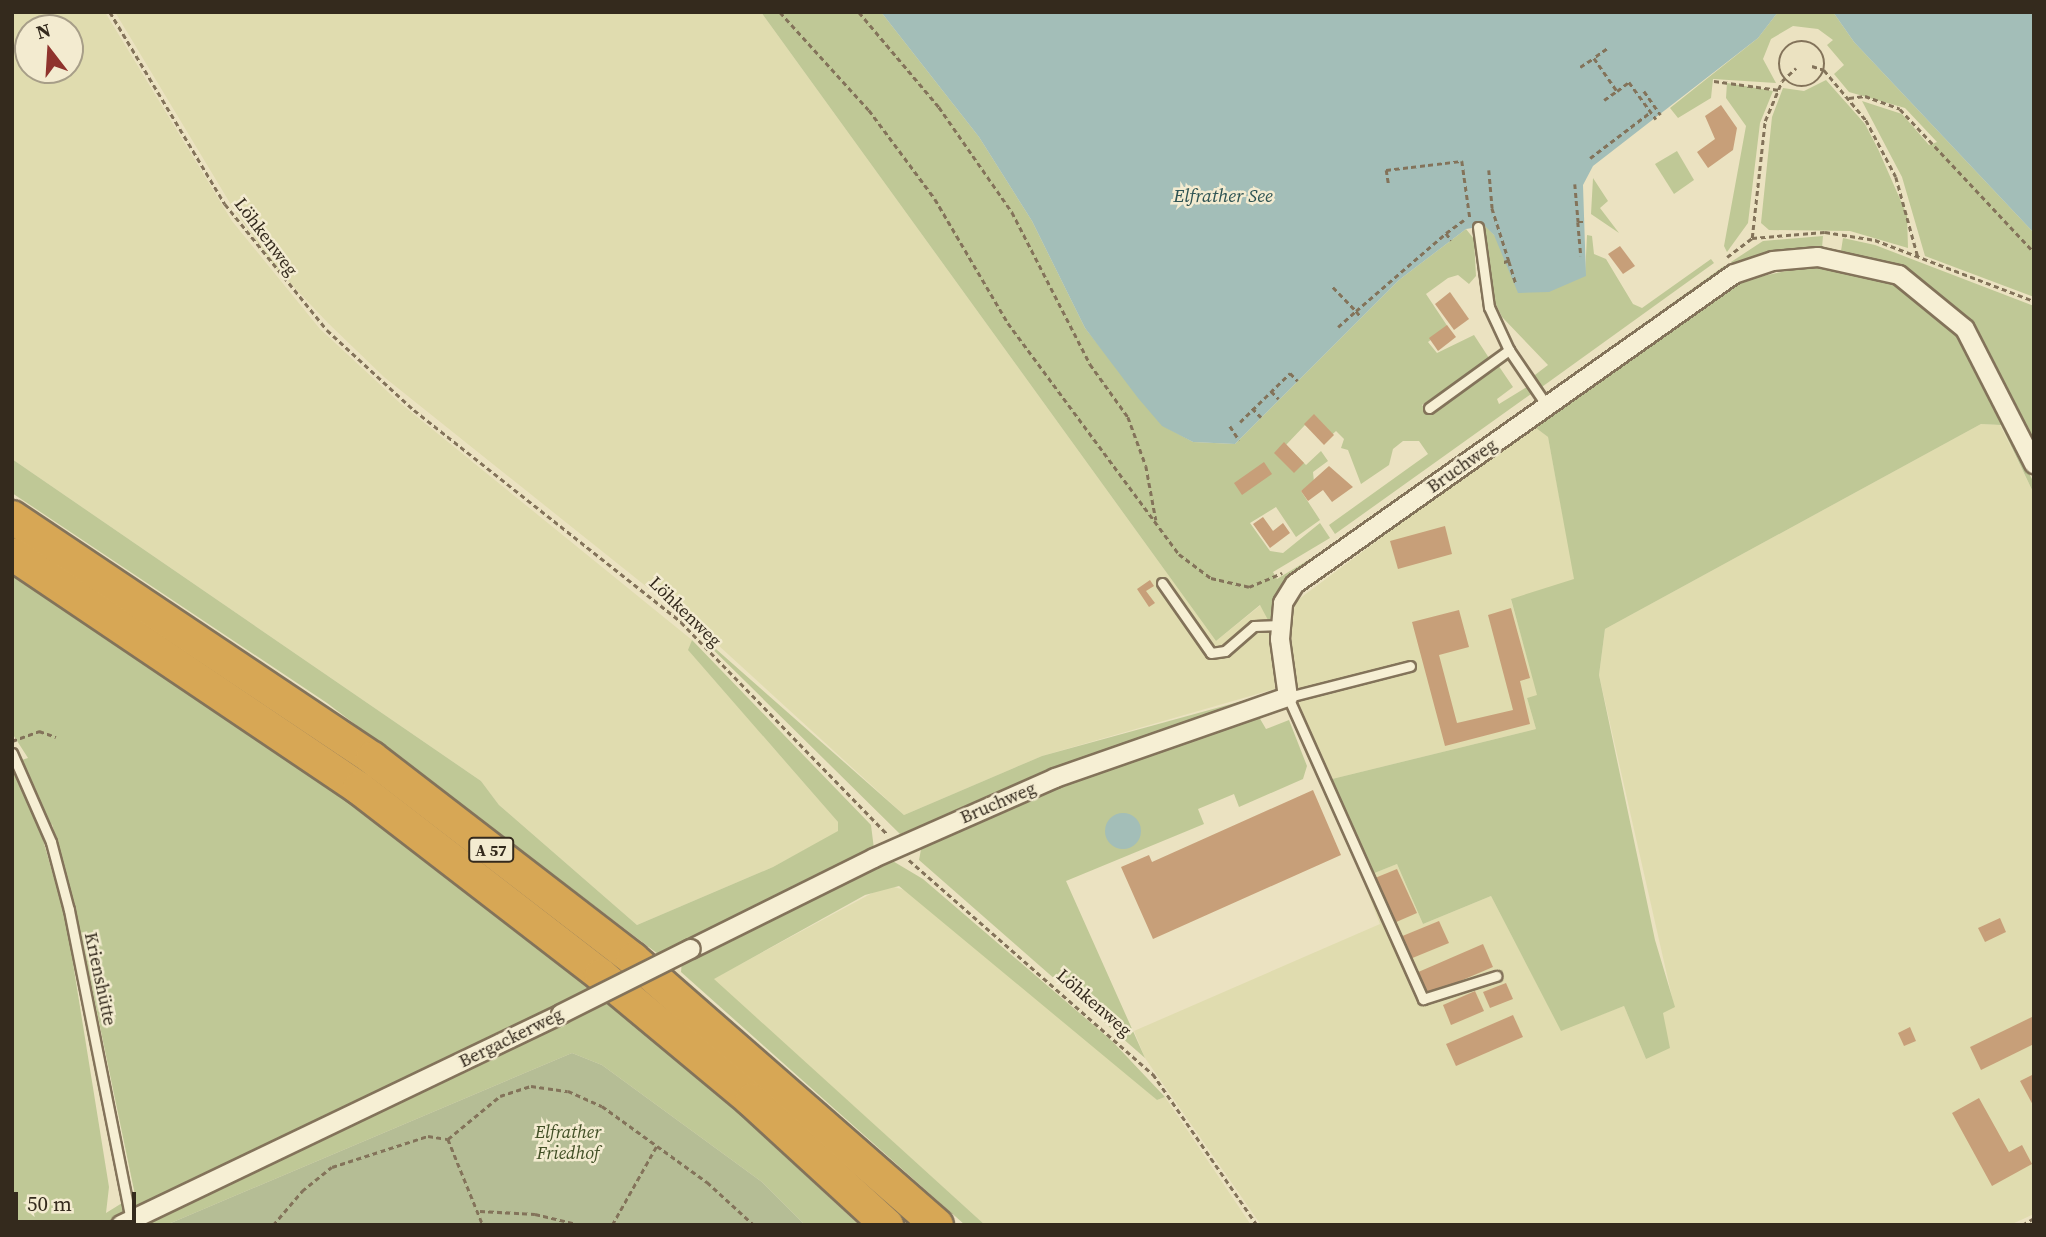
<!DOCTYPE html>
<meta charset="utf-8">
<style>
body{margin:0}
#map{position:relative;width:2046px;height:1237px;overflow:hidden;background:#ebe2c1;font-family:"Source Serif 4",serif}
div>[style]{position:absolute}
.farmland>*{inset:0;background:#e0dcaf}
.green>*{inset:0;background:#bfc896}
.cemetery>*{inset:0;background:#b5bd95}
.water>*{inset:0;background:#a3beb8}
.round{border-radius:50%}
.building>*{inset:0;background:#c79f79}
.path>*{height:2.5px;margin-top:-1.25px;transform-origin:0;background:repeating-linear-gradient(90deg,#83735a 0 5px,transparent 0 8.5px)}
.path>.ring{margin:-1.25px;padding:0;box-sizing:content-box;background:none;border:2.5px solid #83735a;border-radius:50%}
.roads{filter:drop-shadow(2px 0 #83735a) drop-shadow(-2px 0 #83735a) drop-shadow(0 2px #83735a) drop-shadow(0 -2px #83735a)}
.lane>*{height:9px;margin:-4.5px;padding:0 4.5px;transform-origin:4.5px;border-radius:4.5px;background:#f6efd4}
.street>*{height:18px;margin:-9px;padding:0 9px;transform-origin:9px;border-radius:9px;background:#f6efd4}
.highway>*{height:32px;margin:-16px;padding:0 16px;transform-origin:16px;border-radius:16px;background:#d7a755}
.bridges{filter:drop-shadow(2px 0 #83735a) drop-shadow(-2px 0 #83735a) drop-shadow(0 2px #83735a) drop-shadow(0 -2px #83735a)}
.street-bridge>*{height:18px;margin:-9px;padding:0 9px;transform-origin:9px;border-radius:9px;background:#f6efd4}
span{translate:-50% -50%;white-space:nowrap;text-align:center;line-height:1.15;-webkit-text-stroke:5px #f3ebd0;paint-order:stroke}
.shield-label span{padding:2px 5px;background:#f3ebd0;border:2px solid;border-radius:5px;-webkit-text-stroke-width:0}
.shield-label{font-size:16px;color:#342a1d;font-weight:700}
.street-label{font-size:18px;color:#342a1d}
.park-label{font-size:18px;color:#414f25;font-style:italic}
.water-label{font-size:19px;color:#2d5353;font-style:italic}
.frame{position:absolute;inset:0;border:14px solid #342a1d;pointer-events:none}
.north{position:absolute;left:14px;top:14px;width:70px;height:70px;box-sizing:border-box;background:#f3ebd0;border:2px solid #a79e88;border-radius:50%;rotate:343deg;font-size:19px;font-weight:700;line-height:28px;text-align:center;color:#342a1d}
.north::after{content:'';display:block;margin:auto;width:24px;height:32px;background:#8f332d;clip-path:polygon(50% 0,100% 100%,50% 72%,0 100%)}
.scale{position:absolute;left:14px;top:1192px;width:122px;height:32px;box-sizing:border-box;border:4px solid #342a1d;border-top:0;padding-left:9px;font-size:21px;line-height:24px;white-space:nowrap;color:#342a1d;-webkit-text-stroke:5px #f3ebd0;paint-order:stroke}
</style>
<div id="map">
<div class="farmland">
<i style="clip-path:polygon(evenodd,12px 12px,105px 12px,232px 221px,320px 329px,400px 403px,692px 640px,689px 651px,838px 822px,838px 832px,773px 867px,637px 925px,499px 805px,481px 781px,12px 459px,12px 12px,28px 28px,70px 28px,70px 70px,28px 70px,28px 28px)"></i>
<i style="clip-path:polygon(115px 12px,761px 12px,1216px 641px,1261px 605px,1269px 622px,1275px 689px,1042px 756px,904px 815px,707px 635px,384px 377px,328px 323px,276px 268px,233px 208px)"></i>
<i style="clip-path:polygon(1981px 424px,2000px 425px,2034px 494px,2034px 1214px,2010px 1225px,1261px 1225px,1145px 1058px,1134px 1031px,1380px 924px,1362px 878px,1397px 864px,1423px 924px,1491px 896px,1561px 1030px,1624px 1006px,1646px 1059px,1663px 1012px,1674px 1006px,1599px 675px,1605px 629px)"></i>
<i style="clip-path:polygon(1532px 425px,1548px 437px,1575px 580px,1511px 600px,1538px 696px,1527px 698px,1536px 729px,1328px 780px,1295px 708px,1291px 632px,1295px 602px)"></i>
<i style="clip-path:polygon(887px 885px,915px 893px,1157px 1100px,1165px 1097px,1251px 1225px,985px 1225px,713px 979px)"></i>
</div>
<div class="green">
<i style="clip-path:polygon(761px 12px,881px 12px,979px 137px,1032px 221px,1085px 328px,1162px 425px,1193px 442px,1235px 444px,1399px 280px,1466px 229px,1474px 239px,1476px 276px,1469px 284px,1458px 275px,1448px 278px,1426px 294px,1448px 327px,1428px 342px,1437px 353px,1474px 335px,1489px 358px,1422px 405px,1429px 413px,1498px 365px,1513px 387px,1497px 399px,1499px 404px,1527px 387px,1531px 394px,1335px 534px,1329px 525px,1428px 454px,1419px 441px,1403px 441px,1393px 449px,1389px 465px,1361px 484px,1348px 450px,1341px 448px,1344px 439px,1336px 431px,1324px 442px,1305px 425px,1286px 445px,1306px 465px,1321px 451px,1328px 461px,1313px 472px,1314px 482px,1301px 491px,1320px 520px,1296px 537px,1276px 507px,1250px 523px,1270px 551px,1283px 553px,1320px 523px,1330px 538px,1273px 572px,1277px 579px,1328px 548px,1332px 554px,1282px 587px,1269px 622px,1260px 605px,1216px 641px)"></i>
<i style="clip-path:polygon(1778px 12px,1833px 12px,1854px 42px,2034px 233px,2034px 297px,1925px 256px,1902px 177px,1862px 101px,1902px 114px,1929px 145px,1937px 142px,1905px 108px,1849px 92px,1834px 74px,1844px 65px,1827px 45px,1833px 40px,1818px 29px,1793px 26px,1771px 39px,1763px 59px,1776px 83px,1713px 79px,1711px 98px,1678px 118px,1670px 108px,1758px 38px)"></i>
<i style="clip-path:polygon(1826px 80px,1865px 124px,1878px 149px,1907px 215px,1908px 248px,1850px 231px,1769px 230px,1761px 223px,1772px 117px,1783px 88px,1804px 91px)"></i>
<i style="clip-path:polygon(1727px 83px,1773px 91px,1760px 123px,1748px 223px,1727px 252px,1724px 246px,1746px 126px,1726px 98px)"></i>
<i style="clip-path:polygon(1677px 151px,1694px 180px,1674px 194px,1655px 164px)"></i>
<i style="clip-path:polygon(1593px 178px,1608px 201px,1600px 208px,1619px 233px,1591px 214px)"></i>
<i style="clip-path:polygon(1485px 225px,1495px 236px,1585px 276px,1587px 235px,1592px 236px,1594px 254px,1606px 259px,1633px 304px,1642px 308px,1711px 259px,1714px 263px,1539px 389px,1531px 378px,1548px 365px,1502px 317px,1494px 300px,1486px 275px)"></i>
<i style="clip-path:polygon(1823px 236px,1822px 248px,1780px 251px,1737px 269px,1731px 262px,1763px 241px)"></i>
<i style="clip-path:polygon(1843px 238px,1875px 245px,2034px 306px,2034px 442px,1974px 325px,1923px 280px,1887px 263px,1841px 251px)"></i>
<i style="clip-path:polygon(1724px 266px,1728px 272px,1344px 546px,1340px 541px)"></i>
<i style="clip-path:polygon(1808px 266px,1847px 269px,1895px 285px,1958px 335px,2034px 483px,2034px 494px,2001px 425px,1981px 424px,1605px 629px,1599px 675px,1655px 940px,1675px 1007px,1663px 1013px,1670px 1048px,1646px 1059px,1624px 1006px,1561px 1031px,1491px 896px,1423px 924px,1397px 864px,1372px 874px,1328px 780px,1536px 729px,1527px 698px,1537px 695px,1511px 599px,1574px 579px,1548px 437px,1532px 425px,1736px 282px)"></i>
<i style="clip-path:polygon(12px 459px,481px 781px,499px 805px,637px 925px,773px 867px,838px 831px,838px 822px,688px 650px,692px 640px,871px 825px,874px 849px,658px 954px,327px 703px,12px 493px)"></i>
<i style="clip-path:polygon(evenodd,12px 575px,350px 799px,629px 1011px,859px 1225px,805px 1225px,762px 1182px,602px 1065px,572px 1053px,166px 1225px,12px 1225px,12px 763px,28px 758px,12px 733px,12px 575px,52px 824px,77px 916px,135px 1195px,106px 1213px,109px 1187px,66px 920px,43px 840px,52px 824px)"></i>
<i style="clip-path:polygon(682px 619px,904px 815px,1042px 756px,1275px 692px,900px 834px)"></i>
<i style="clip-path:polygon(1259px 717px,1266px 729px,1289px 720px,1307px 766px,1303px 779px,1239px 807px,1234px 794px,1198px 809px,1204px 824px,1066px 881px,1145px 1058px,919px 860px,922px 844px,1065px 781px)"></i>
<i style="clip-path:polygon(891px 860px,923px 879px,1112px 1041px,1165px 1097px,1157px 1100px,899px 886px,865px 895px,714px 979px,985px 1225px,965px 1225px,681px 972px,682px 961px)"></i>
</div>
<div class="cemetery">
<i style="clip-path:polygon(572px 1053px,602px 1065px,762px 1182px,805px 1225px,166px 1225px)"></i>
</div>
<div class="water">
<i style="clip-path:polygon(881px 12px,1778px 12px,1758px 38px,1593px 166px,1583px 185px,1586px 276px,1549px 292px,1518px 293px,1494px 235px,1485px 226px,1466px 229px,1399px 280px,1235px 444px,1193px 442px,1162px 426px,1138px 398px,1085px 328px,1032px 221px,979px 137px)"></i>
<i style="clip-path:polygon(1833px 12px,2034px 12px,2034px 233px,1854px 42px)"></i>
<i class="round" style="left:1105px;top:813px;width:36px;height:36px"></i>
</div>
<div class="building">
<i style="clip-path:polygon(1721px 105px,1737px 128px,1733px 150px,1708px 168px,1697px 152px,1715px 139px,1705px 116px)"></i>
<i style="clip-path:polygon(1620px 246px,1635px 266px,1623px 274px,1608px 254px)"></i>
<i style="clip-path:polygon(1450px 292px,1469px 319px,1454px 330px,1435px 304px)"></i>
<i style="clip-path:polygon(1447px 325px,1456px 337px,1438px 351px,1429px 338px)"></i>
<i style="clip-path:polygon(1314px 414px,1334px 435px,1324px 445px,1304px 424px)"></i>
<i style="clip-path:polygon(1284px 442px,1304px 463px,1294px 473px,1274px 453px)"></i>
<i style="clip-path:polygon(1264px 462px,1272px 474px,1242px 495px,1234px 483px)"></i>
<i style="clip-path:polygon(1329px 466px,1353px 487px,1332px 502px,1323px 490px,1308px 501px,1301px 491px)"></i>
<i style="clip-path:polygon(1263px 517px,1273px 531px,1283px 523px,1290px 533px,1270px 548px,1253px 524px)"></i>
<i style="clip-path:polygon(1445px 526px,1452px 554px,1398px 569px,1390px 541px)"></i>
<i style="clip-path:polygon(1150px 580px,1154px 586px,1146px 591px,1155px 603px,1149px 607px,1137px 589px)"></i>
<i style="clip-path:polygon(1511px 608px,1530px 678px,1520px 681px,1530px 724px,1445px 746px,1412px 622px,1459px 610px,1469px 647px,1439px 655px,1457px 723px,1513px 710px,1488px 615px)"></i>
<i style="clip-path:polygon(1313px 790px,1341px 855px,1153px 939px,1121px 867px,1149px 855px,1152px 862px)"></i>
<i style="clip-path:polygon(1397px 869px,1417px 913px,1394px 923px,1375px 878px)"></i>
<i style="clip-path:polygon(2000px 918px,2006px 932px,1985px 942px,1978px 928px)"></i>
<i style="clip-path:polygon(1439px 921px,1449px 943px,1410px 959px,1400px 937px)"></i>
<i style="clip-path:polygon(1483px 944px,1493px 967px,1425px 996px,1416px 973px)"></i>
<i style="clip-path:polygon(1506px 983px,1513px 999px,1490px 1008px,1483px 992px)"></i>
<i style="clip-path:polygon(1475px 991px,1484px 1011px,1451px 1025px,1443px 1005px)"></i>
<i style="clip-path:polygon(1513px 1015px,1523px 1037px,1456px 1066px,1446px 1044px)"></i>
<i style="clip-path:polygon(2034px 1016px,2034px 1044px,1981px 1070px,1970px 1047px)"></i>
<i style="clip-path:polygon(1910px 1027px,1916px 1041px,1904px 1046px,1898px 1033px)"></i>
<i style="clip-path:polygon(2034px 1074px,2034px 1107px,2020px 1081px)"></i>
<i style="clip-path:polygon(1979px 1098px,2009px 1152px,2022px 1145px,2032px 1164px,1992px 1186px,1952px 1113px)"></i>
</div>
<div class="path">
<i style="left:110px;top:12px;width:224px;rotate:59.1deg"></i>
<i style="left:225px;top:204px;width:162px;rotate:51deg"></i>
<i style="left:327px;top:330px;width:118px;rotate:42.6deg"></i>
<i style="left:414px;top:410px;width:341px;rotate:38.4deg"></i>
<i style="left:681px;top:622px;width:296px;rotate:45.8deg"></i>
<i style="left:780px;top:12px;width:132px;rotate:47.8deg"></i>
<i style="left:869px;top:110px;width:111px;rotate:53.4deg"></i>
<i style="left:935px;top:199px;width:144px;rotate:59.5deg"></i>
<i style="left:1008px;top:323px;width:287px;rotate:53.5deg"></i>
<i style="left:1179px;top:554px;width:40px;rotate:37deg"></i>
<i style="left:1211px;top:578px;width:39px;rotate:13deg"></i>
<i style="left:1249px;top:587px;width:36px;rotate:-23deg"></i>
<i style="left:859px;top:12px;width:124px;rotate:49.9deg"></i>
<i style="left:939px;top:107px;width:128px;rotate:55.2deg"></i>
<i style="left:1012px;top:212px;width:171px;rotate:62.8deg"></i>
<i style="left:1090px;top:364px;width:65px;rotate:54.4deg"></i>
<i style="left:1128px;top:417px;width:52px;rotate:69.8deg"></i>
<i style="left:1146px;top:466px;width:55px;rotate:79.5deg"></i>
<i class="ring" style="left:1779px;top:41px;width:43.5px;height:43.5px"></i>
<i style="left:1607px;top:49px;width:16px;rotate:145deg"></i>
<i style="left:1594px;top:58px;width:40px;rotate:55.1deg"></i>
<i style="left:1617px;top:91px;width:15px;rotate:-37deg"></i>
<i style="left:1629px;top:82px;width:46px;rotate:53.9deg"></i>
<i style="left:1812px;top:66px;width:13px;rotate:18deg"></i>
<i style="left:1824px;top:70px;width:65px;rotate:50deg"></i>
<i style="left:1866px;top:120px;width:64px;rotate:62.2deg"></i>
<i style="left:1896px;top:177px;width:83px;rotate:74.6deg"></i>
<i style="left:1580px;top:67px;width:17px;rotate:-33deg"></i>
<i style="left:1714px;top:81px;width:66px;rotate:7.9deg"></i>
<i style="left:1644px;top:91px;width:29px;rotate:55deg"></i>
<i style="left:1849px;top:98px;width:16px;rotate:-7deg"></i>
<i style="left:1865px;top:96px;width:37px;rotate:20deg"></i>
<i style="left:1900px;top:109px;width:196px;rotate:46.9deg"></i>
<i style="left:1604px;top:100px;width:16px;rotate:-35deg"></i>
<i style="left:1590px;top:158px;width:73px;rotate:-37.2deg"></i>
<i style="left:1489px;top:170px;width:38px;rotate:85deg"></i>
<i style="left:1492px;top:208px;width:56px;rotate:72.2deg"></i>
<i style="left:1509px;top:261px;width:7px;rotate:164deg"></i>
<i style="left:1388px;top:183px;width:13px;rotate:-99deg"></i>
<i style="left:1386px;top:170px;width:77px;rotate:-6.8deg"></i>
<i style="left:1462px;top:161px;width:58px;rotate:82deg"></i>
<i style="left:1575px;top:184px;width:38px;rotate:85deg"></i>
<i style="left:1578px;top:222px;width:8px"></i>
<i style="left:1578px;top:222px;width:34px;rotate:85deg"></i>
<i style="left:1446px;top:233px;width:22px;rotate:-36deg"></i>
<i style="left:1752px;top:238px;width:118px;rotate:-83.7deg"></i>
<i style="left:1765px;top:121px;width:43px;rotate:-67deg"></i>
<i style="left:1782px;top:81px;width:19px;rotate:-43deg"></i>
<i style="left:1727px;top:257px;width:31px;rotate:-37deg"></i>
<i style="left:1752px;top:238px;width:73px;rotate:-4.7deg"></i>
<i style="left:1825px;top:232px;width:51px;rotate:9.1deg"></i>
<i style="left:1875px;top:240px;width:170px;rotate:21deg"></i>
<i style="left:1509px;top:261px;width:24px;rotate:73deg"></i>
<i style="left:1333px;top:287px;width:33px;rotate:46deg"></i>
<i style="left:1356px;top:311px;width:119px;rotate:-40.9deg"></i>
<i style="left:1446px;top:233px;width:9px;rotate:54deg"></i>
<i style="left:1338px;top:327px;width:24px;rotate:-42deg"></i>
<i style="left:1356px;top:311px;width:8px;rotate:50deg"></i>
<i style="left:1271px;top:391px;width:11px;rotate:45deg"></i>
<i style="left:1252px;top:408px;width:13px;rotate:45deg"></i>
<i style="left:1240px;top:422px;width:70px;rotate:-44.4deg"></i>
<i style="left:1290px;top:373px;width:11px;rotate:45deg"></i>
<i style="left:1230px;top:426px;width:17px;rotate:57deg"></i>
<i style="left:12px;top:741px;width:29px;rotate:-20deg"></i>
<i style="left:39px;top:731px;width:18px;rotate:19deg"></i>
<i style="left:909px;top:860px;width:325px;rotate:41.3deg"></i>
<i style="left:1153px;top:1074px;width:183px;rotate:55.4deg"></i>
<i style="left:448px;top:1139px;width:67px;rotate:-39.6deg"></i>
<i style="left:500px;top:1096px;width:33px;rotate:-18deg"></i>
<i style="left:531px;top:1086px;width:37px;rotate:8deg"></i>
<i style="left:568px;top:1091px;width:37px;rotate:24deg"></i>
<i style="left:602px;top:1106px;width:130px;rotate:35.9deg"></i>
<i style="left:707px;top:1182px;width:64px;rotate:42.5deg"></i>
<i style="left:480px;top:1211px;width:55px;rotate:3.1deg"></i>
<i style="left:535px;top:1214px;width:47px;rotate:13.4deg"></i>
<i style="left:273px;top:1225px;width:45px;rotate:-49.5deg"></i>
<i style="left:302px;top:1191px;width:38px;rotate:-39deg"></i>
<i style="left:332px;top:1167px;width:101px;rotate:-17.9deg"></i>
<i style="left:428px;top:1136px;width:20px;rotate:9deg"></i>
<i style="left:448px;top:1139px;width:93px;rotate:67.9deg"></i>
<i style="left:612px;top:1225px;width:90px;rotate:-60.6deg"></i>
<i style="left:2022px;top:1225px;width:14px;rotate:-30deg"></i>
</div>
<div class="roads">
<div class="lane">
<i style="left:1478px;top:227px;width:81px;rotate:82.2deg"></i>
<i style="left:1489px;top:307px;width:47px;rotate:65.1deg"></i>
<i style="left:1509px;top:350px;width:68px;rotate:55.8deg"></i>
<i style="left:1429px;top:408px;width:99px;rotate:-35.9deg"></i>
<i style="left:1162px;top:583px;width:85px;rotate:55deg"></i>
<i style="left:1211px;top:653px;width:14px;rotate:-8deg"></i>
<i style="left:1225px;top:651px;width:38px;rotate:-41deg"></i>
<i style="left:1254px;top:626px;width:27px;rotate:-2deg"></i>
<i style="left:1410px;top:666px;width:126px;rotate:165.7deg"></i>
<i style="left:1288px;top:697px;width:331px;rotate:65.9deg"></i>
<i style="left:1423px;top:999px;width:77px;rotate:-17.5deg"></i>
<i style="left:12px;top:753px;width:97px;rotate:66.3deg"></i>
<i style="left:51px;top:842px;width:70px;rotate:75.2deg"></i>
<i style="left:69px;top:910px;width:316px;rotate:78.7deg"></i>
</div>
<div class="street">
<i style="left:691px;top:949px;width:204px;rotate:-26.4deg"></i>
<i style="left:874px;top:858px;width:198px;rotate:-23.8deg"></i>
<i style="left:1055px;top:778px;width:247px;rotate:-19.2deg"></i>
<i style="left:1288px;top:697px;width:59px;rotate:-97.9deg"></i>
<i style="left:1280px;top:639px;width:36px;rotate:-85deg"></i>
<i style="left:1283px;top:603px;width:22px;rotate:-58deg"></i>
<i style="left:1295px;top:584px;width:537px;rotate:-35.23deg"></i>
<i style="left:1734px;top:274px;width:41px;rotate:-18.4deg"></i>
<i style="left:1773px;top:261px;width:45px;rotate:-5.1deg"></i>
<i style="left:1818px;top:257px;width:83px;rotate:12.5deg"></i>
<i style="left:1899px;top:275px;width:85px;rotate:39.3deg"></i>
<i style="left:1965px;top:329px;width:152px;rotate:62.9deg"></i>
<i style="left:121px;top:1225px;width:488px;rotate:-25.6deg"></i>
</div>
<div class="highway">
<i style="left:12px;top:517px;width:433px;rotate:33.8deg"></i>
<i style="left:372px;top:758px;width:329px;rotate:37.6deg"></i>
<i style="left:633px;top:959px;width:404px;rotate:41.2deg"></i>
<i style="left:12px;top:554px;width:419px;rotate:34deg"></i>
<i style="left:359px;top:788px;width:306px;rotate:37.7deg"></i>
<i style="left:601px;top:975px;width:195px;rotate:39.8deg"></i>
<i style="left:751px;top:1100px;width:185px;rotate:42.6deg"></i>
</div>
</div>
<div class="bridges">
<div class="street-bridge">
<i style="left:561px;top:1014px;width:145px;rotate:-26.6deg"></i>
</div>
</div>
<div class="shield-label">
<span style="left:491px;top:850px">A 57</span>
</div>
<div class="street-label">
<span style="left:266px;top:237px;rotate:53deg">Löhkenweg</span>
<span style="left:1462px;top:466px;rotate:-35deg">Bruchweg</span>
<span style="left:685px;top:612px;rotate:44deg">Löhkenweg</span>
<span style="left:998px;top:803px;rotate:-23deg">Bruchweg</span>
<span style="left:100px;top:979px;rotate:78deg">Krienshütte</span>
<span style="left:1094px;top:1003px;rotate:41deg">Löhkenweg</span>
<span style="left:511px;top:1038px;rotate:-26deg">Bergackerweg</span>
</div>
<div class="park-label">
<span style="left:568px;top:1143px">Elfrather<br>Friedhof</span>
</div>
<div class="water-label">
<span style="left:1223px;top:196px">Elfrather See</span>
</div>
<div class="frame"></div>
<div class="north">N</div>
<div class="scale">50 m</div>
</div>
